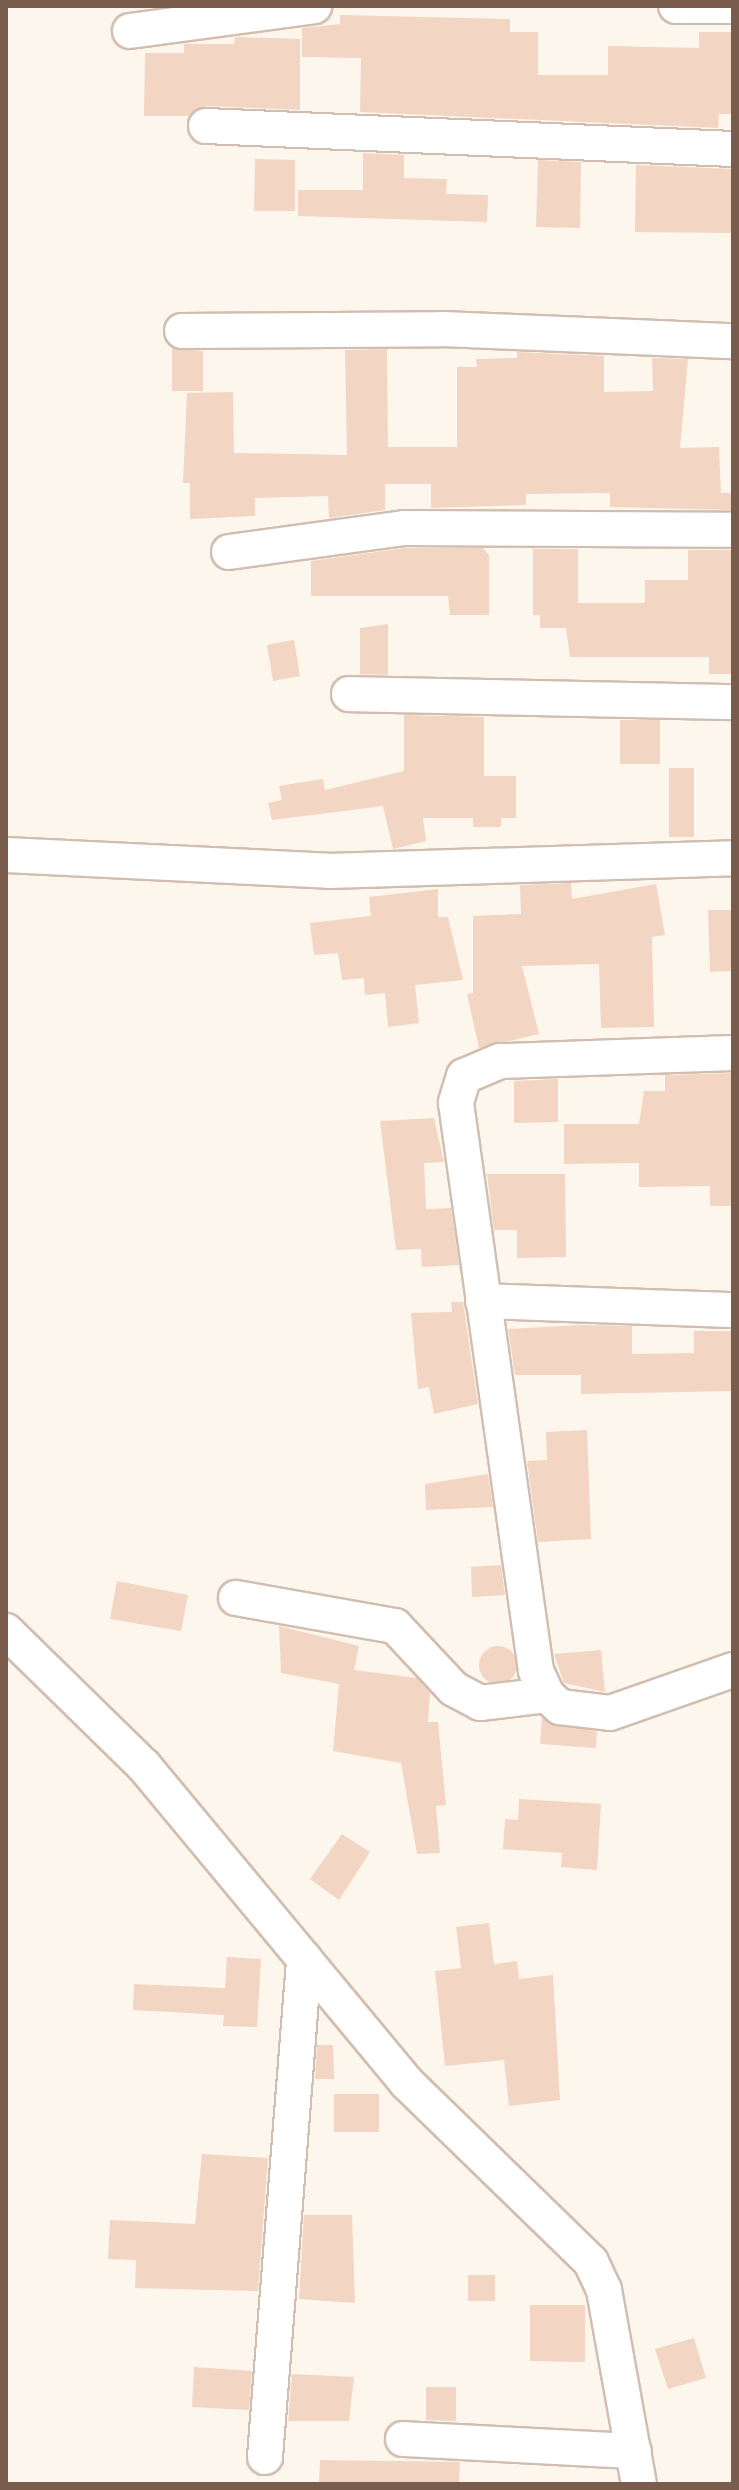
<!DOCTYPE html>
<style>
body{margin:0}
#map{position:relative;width:739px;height:2490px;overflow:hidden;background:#fdf6ec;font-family:Manrope,sans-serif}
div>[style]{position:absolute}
.building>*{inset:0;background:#f3d5c3}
.round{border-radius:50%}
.roads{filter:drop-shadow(2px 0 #d1beb0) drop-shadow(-2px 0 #d1beb0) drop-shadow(0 2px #d1beb0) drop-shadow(0 -2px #d1beb0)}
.minor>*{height:34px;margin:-17px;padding:0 17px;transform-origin:17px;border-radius:17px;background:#fff}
span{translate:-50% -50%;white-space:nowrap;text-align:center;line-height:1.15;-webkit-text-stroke:6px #fffaf3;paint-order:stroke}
.frame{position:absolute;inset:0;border:8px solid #7a5c4d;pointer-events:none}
</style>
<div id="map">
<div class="building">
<i style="clip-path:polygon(340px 15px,510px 19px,510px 32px,538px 32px,538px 75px,608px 75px,608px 46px,699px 48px,699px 32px,733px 32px,733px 114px,719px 114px,718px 128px,360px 112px,361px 58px,302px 57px,302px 28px,340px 24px)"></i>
<i style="clip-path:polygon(235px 37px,300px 39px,300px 110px,207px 106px,189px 116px,144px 116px,145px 53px,184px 53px,184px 44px,234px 44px)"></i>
<i style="clip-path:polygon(363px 153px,404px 155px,404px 178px,447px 179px,446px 194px,488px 195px,487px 222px,298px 216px,298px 190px,363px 190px)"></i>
<i style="clip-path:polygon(255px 159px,295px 160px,295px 211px,254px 211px)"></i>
<i style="clip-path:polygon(538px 160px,581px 162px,580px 228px,536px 227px)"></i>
<i style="clip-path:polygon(636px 165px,733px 169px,733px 233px,635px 232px)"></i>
<i style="clip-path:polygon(172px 348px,203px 351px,203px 391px,172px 391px)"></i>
<i style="clip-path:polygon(387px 349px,388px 447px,457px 447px,457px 367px,477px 367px,476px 359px,517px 358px,517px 352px,604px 356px,604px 392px,653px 391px,652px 358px,688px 359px,680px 448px,719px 447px,721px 493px,733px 493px,733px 510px,610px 507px,610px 493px,526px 494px,526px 505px,431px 508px,431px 484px,385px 484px,385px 510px,329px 518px,328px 496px,255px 498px,255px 516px,190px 519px,190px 483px,183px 483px,187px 393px,233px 392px,234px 453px,347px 455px,345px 350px)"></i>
<i style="clip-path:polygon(405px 548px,483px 548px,489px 555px,489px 615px,450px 615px,448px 596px,311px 596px,311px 561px)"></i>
<i style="clip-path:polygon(533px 549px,578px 549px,578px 603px,645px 603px,645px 580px,688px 580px,688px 550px,733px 550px,733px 674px,709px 674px,709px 657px,570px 657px,566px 628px,540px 628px,540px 615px,533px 615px)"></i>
<i style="clip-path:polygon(388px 624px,388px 675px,360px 674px,360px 628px)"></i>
<i style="clip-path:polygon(294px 640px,300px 676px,273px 681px,267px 645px)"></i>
<i style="clip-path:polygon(404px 715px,484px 717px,484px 776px,516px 776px,516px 818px,501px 818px,501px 827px,473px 827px,473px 818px,423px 818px,426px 841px,393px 849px,383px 806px,272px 820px,268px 803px,282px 800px,279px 786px,323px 779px,325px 790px,404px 771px)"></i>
<i style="clip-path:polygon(620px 720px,660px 720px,660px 764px,620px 764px)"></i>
<i style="clip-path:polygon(669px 768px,694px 768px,694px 837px,669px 837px)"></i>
<i style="clip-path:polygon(571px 883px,572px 899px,656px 884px,665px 935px,652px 937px,654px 1027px,601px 1028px,599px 964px,522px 966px,539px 1034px,479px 1048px,467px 994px,473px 993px,473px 916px,521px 914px,520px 885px)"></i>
<i style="clip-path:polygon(438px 889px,438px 917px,448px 917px,463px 980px,415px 985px,419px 1023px,388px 1027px,385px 993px,365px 995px,364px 978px,342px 980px,338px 953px,314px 955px,310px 923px,371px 916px,369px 897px)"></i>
<i style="clip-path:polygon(708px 910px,733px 910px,733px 971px,710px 972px)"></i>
<i style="clip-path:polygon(733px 1073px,733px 1206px,710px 1206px,710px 1186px,639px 1187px,639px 1163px,564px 1164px,564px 1124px,639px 1124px,644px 1091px,665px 1091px,665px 1075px)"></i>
<i style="clip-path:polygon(558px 1079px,558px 1122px,514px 1123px,514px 1081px)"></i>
<i style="clip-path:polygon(434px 1118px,444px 1162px,424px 1163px,426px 1209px,451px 1208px,459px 1265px,422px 1267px,421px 1249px,396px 1250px,380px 1121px)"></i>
<i style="clip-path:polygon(487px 1174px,565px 1174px,566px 1257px,517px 1258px,517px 1230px,494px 1230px)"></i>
<i style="clip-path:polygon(451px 1302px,463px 1302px,478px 1404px,434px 1414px,429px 1387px,418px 1389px,411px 1313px,452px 1312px)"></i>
<i style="clip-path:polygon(581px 1325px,632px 1326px,632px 1354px,694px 1353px,694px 1331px,733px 1331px,733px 1391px,581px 1394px,581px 1375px,515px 1375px,508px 1329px)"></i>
<i style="clip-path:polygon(587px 1430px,591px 1539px,538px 1542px,527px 1461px,547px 1460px,546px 1432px)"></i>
<i style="clip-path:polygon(488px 1474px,493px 1507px,426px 1510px,425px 1484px)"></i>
<i style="clip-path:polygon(501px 1565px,505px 1595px,472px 1597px,471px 1567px)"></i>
<i style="clip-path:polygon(117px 1581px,188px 1595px,181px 1631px,110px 1619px)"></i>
<i style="clip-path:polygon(279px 1626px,359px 1646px,354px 1670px,417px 1678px,430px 1693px,428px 1722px,438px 1722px,446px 1805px,436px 1806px,440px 1853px,417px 1854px,401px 1763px,333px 1751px,339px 1684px,281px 1673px)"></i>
<i class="round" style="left:479px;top:1646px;width:38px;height:38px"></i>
<i style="clip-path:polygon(601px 1650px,605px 1692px,564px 1683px,554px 1654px)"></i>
<i style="clip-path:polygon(542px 1718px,597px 1732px,596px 1748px,540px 1744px)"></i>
<i style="clip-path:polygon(519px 1799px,601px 1804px,597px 1870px,561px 1867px,562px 1853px,503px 1849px,505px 1819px,518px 1820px)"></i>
<i style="clip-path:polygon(342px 1834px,370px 1852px,339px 1900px,310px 1879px)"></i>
<i style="clip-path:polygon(489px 1923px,494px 1964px,517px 1961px,519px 1979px,553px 1975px,560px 2100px,509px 2106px,504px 2060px,445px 2066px,435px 1971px,461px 1968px,456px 1927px)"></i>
<i style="clip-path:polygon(227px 1957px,261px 1959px,257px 2027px,223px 2026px,224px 2015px,133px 2010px,134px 1984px,225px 1988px)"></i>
<i style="clip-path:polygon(317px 2045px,333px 2045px,334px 2079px,315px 2079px)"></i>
<i style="clip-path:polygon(334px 2094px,379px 2094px,379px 2132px,334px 2132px)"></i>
<i style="clip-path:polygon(202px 2154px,268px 2158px,258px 2291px,135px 2288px,136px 2260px,108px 2259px,110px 2220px,195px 2224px)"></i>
<i style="clip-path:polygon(304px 2215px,352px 2215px,355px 2303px,299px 2299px)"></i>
<i style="clip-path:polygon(468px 2275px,495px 2275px,495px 2301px,468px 2301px)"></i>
<i style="clip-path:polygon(530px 2305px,585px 2305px,585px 2362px,530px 2361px)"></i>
<i style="clip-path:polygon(694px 2338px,706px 2378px,668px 2389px,655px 2349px)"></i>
<i style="clip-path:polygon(194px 2367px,252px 2371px,249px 2410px,192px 2407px)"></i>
<i style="clip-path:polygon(292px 2374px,354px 2377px,349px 2421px,288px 2421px)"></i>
<i style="clip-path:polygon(426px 2387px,456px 2387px,456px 2421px,426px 2420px)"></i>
<i style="clip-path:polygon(320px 2460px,460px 2462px,459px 2484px,319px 2484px)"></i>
</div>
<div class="roads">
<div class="minor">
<i style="left:676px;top:6px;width:57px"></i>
<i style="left:130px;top:31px;width:186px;rotate:-7.7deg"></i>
<i style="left:206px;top:126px;width:528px;rotate:2.5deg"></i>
<i style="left:182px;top:331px;width:261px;rotate:-0.4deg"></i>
<i style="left:443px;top:329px;width:290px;rotate:2.4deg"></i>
<i style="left:229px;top:552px;width:177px;rotate:-7.8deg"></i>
<i style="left:404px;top:528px;width:329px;rotate:0.3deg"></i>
<i style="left:349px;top:694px;width:384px;rotate:1.2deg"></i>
<i style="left:6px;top:855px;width:323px;rotate:2.8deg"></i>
<i style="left:329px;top:871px;width:404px;rotate:-1.8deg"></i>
<i style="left:733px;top:1053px;width:233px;rotate:178deg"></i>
<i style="left:500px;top:1061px;width:39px;rotate:157deg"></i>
<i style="left:464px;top:1076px;width:28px;rotate:107deg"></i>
<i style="left:456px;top:1103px;width:574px;rotate:81.98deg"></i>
<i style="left:536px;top:1671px;width:26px;rotate:65deg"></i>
<i style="left:547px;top:1695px;width:18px;rotate:43deg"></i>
<i style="left:560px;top:1707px;width:50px;rotate:6.8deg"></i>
<i style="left:610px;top:1713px;width:130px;rotate:-19.3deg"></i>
<i style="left:483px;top:1301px;width:250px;rotate:2.1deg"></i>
<i style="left:236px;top:1598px;width:161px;rotate:10deg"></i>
<i style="left:395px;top:1626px;width:86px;rotate:46.9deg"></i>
<i style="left:454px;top:1689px;width:30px;rotate:28deg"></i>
<i style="left:480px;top:1703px;width:67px;rotate:-6.8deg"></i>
<i style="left:6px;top:1631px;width:193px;rotate:44.4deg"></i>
<i style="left:144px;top:1766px;width:410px;rotate:50.3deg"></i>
<i style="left:406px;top:2082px;width:258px;rotate:44.2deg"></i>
<i style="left:591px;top:2262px;width:31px;rotate:65deg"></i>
<i style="left:604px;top:2290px;width:197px;rotate:79.8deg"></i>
<i style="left:403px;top:2439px;width:231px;rotate:3deg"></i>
<i style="left:265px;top:2457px;width:500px;rotate:-85.5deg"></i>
</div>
</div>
<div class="frame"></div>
</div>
